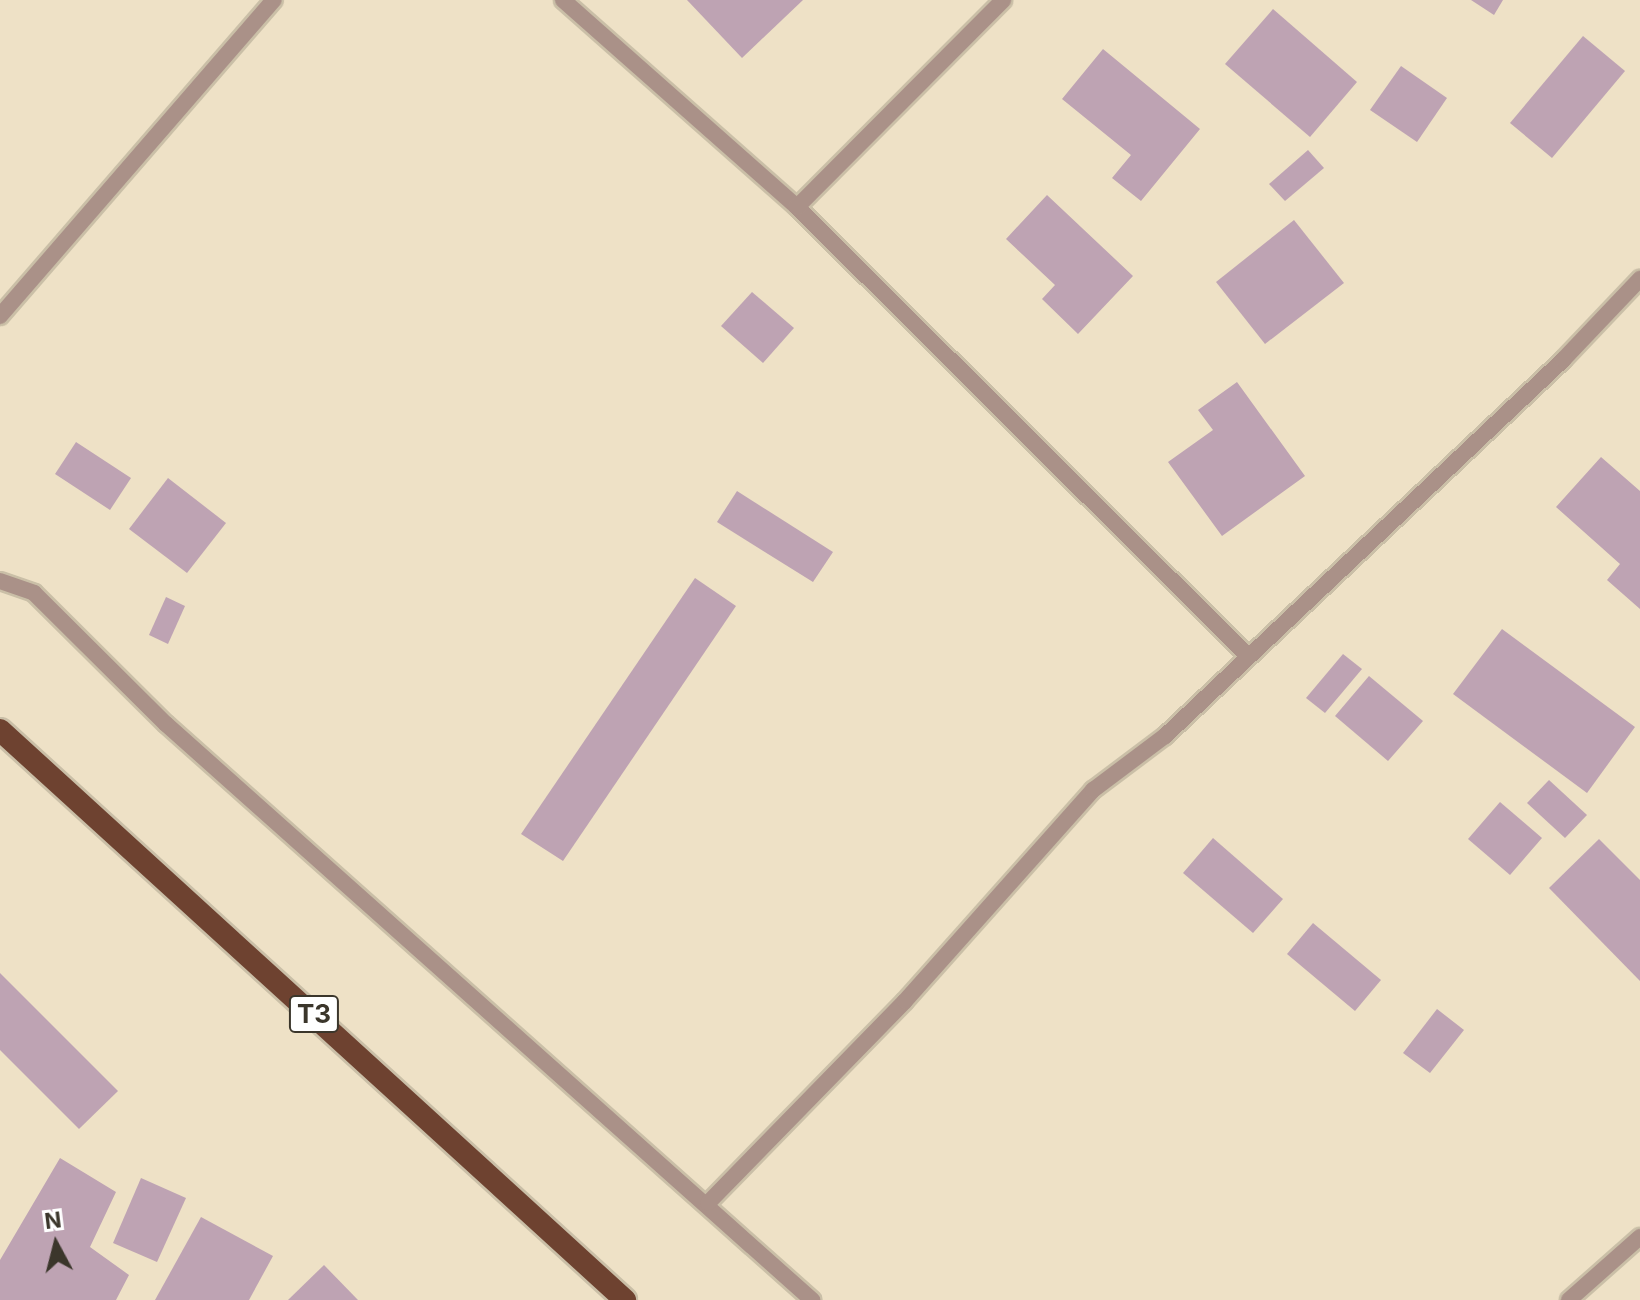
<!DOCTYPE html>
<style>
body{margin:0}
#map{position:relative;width:1640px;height:1300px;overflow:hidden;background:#eee1c6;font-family:Inter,sans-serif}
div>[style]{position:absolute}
.building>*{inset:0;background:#bea3b3}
.roads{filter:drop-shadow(2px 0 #cabfa7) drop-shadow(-2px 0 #cabfa7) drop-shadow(0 2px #cabfa7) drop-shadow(0 -2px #cabfa7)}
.minor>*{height:16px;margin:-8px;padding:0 8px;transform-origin:8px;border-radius:8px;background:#aa9188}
.trunk>*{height:22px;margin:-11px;padding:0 11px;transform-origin:11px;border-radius:11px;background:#6e4230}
span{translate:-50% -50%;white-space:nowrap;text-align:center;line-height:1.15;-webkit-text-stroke:7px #fff;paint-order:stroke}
.shield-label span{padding:2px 6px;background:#fff;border:2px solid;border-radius:6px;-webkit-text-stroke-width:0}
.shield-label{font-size:26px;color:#3b362b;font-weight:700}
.north{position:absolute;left:16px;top:1204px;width:80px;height:80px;-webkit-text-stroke:6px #fff;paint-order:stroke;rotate:353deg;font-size:22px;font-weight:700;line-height:32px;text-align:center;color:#3b362b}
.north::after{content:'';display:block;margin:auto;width:28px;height:36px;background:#3b362b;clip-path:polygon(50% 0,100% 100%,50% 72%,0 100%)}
</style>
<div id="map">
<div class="building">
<i style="clip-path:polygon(687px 0,803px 0,742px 58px)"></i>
<i style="clip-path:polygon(1471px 0,1503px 0,1494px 15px)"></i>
<i style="clip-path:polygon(1273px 9px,1357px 82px,1310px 137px,1225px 64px)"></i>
<i style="clip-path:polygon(1583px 36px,1625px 71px,1552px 158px,1510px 123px)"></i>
<i style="clip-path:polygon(1103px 49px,1200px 129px,1141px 201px,1112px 178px,1131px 155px,1062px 99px)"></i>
<i style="clip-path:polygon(1401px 66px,1447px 98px,1417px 142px,1370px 110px)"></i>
<i style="clip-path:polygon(1308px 150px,1324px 168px,1285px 201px,1269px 184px)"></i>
<i style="clip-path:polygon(1047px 195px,1133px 276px,1078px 334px,1042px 299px,1055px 285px,1006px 239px)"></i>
<i style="clip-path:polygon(1294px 220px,1344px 283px,1265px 344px,1216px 282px)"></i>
<i style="clip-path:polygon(752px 292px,794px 328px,763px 363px,721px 326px)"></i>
<i style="clip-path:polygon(1237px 382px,1305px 476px,1222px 536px,1168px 462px,1213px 430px,1198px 410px)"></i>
<i style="clip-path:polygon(76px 442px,131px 478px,110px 510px,55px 474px)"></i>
<i style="clip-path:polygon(1601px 457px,1640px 491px,1640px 609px,1607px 580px,1620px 564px,1556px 507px)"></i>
<i style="clip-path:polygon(168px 478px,226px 523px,187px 573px,129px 529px)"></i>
<i style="clip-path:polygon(737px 491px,833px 552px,813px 582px,717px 522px)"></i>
<i style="clip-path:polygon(695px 578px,736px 606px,563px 861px,521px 834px)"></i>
<i style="clip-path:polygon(166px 597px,185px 606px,168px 644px,149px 635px)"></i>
<i style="clip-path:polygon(1502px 629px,1635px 727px,1587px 793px,1453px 694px)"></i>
<i style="clip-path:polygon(1343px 654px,1362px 669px,1325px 713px,1306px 698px)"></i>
<i style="clip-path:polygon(1369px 676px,1423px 721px,1388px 761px,1335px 716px)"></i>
<i style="clip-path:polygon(1549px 780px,1587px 815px,1565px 838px,1527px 803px)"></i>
<i style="clip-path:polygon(1500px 802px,1542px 838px,1510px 875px,1468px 839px)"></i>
<i style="clip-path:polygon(1213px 838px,1283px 899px,1253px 933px,1183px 873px)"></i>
<i style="clip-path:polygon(1599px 839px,1640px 880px,1640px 981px,1549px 888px)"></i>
<i style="clip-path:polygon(1313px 923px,1381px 980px,1355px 1011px,1287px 954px)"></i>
<i style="clip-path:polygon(0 973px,118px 1091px,79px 1129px,0 1050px)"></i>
<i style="clip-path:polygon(1437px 1009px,1464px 1030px,1430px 1073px,1403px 1053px)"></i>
<i style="clip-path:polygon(60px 1158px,116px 1192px,90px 1247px,129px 1275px,116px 1300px,0 1300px,0 1260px)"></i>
<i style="clip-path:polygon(141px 1178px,186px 1198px,157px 1262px,113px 1243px)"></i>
<i style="clip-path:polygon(201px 1217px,273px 1256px,249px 1300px,155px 1300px)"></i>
<i style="clip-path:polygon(324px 1265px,358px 1300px,288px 1300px)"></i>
</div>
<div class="roads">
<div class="minor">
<i style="left:563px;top:0;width:312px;rotate:41.5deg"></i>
<i style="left:797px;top:207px;width:634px;rotate:44.87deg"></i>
<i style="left:797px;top:207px;width:292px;rotate:-45.1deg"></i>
<i style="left:0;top:316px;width:418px;rotate:-49.1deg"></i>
<i style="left:0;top:581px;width:36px;rotate:19deg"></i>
<i style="left:34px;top:593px;width:186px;rotate:44.8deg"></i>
<i style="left:166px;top:724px;width:866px;rotate:41.72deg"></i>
<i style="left:708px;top:1203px;width:282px;rotate:-45.7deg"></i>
<i style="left:905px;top:1001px;width:283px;rotate:-48.3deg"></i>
<i style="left:1093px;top:790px;width:90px;rotate:-36.9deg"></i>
<i style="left:1165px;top:736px;width:548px;rotate:-43.37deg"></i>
<i style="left:1563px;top:360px;width:112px;rotate:-46.5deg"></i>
<i style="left:1569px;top:1300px;width:95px;rotate:-41.6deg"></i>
</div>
<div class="trunk">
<i style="left:0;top:730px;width:846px;rotate:42.36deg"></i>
</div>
</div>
<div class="shield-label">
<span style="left:314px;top:1014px">T3</span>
</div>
<div class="north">N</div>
</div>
